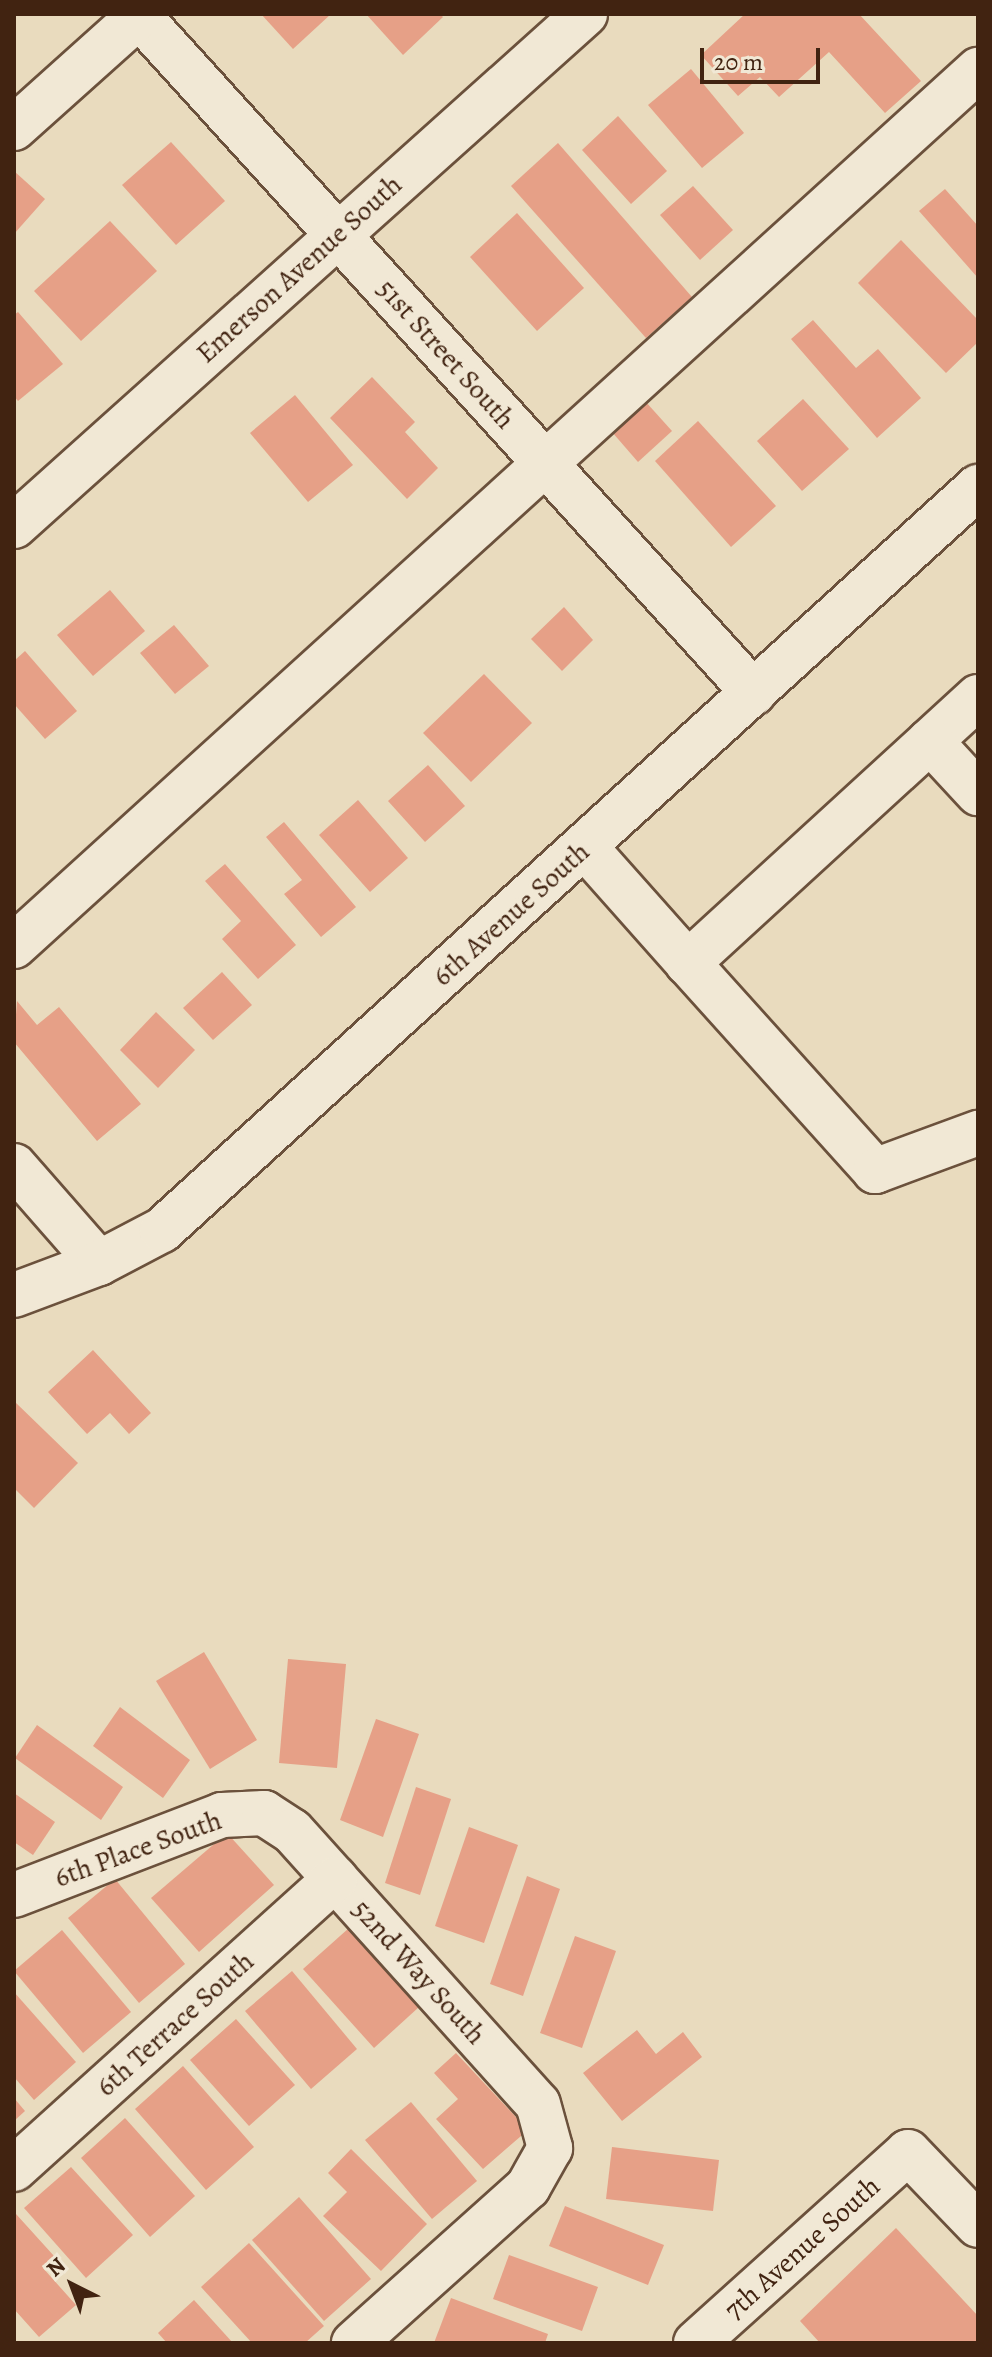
<!DOCTYPE html>
<style>
body{margin:0}
#map{position:relative;width:992px;height:2357px;overflow:hidden;background:#e9dbbe;font-family:Alegreya,serif}
div>[style]{position:absolute}
.building>*{inset:0;background:#e6a087}
.roads{filter:drop-shadow(2px 0 #6b513c) drop-shadow(-2px 0 #6b513c) drop-shadow(0 2px #6b513c) drop-shadow(0 -2px #6b513c)}
.minor>*{height:44px;margin:-22px;padding:0 22px;transform-origin:22px;border-radius:22px;background:#f1e8d5}
span{translate:-50% -50%;white-space:nowrap;text-align:center;line-height:1.15;-webkit-text-stroke:6px #f1e8d5;paint-order:stroke}
.street-label{font-size:28px;color:#412311}
.frame{position:absolute;inset:0;border:16px solid #412311;pointer-events:none}
.north{position:absolute;left:32px;top:2245px;width:80px;height:80px;-webkit-text-stroke:6px #f1e8d5;paint-order:stroke;rotate:318deg;font-size:22px;font-weight:700;line-height:32px;text-align:center;color:#412311}
.north::after{content:'';display:block;margin:auto;width:28px;height:36px;background:#412311;clip-path:polygon(50% 0,100% 100%,50% 72%,0 100%)}
.scale{position:absolute;left:700px;top:48px;width:120px;height:36px;box-sizing:border-box;border:4px solid #412311;border-top:0;padding-left:10px;font-size:24px;line-height:28px;white-space:nowrap;color:#412311;-webkit-text-stroke:6px #f1e8d5;paint-order:stroke}
</style>
<div id="map">
<div class="building">
<i style="clip-path:polygon(261px 14px,331px 14px,293px 49px)"></i>
<i style="clip-path:polygon(366px 14px,440px 14px,443px 17px,403px 55px)"></i>
<i style="clip-path:polygon(745px 14px,859px 14px,921px 81px,885px 113px,829px 52px,779px 97px,760px 77px,738px 96px,701px 55px)"></i>
<i style="clip-path:polygon(691px 69px,744px 133px,702px 168px,648px 105px)"></i>
<i style="clip-path:polygon(618px 116px,667px 171px,631px 204px,582px 150px)"></i>
<i style="clip-path:polygon(171px 142px,225px 201px,176px 245px,122px 185px)"></i>
<i style="clip-path:polygon(558px 143px,692px 297px,646px 338px,511px 186px)"></i>
<i style="clip-path:polygon(14px 171px,45px 199px,14px 234px)"></i>
<i style="clip-path:polygon(693px 186px,733px 230px,700px 260px,660px 215px)"></i>
<i style="clip-path:polygon(945px 189px,978px 226px,978px 278px,919px 211px)"></i>
<i style="clip-path:polygon(517px 213px,584px 288px,537px 331px,470px 257px)"></i>
<i style="clip-path:polygon(110px 221px,157px 271px,81px 341px,34px 291px)"></i>
<i style="clip-path:polygon(901px 240px,978px 320px,978px 342px,946px 373px,858px 283px)"></i>
<i style="clip-path:polygon(18px 312px,63px 364px,18px 401px,14px 396px,14px 315px)"></i>
<i style="clip-path:polygon(813px 320px,856px 368px,878px 349px,921px 398px,877px 438px,791px 339px)"></i>
<i style="clip-path:polygon(372px 377px,415px 422px,405px 432px,438px 468px,407px 499px,330px 418px)"></i>
<i style="clip-path:polygon(295px 395px,353px 465px,308px 502px,250px 433px)"></i>
<i style="clip-path:polygon(803px 399px,849px 449px,802px 491px,757px 441px)"></i>
<i style="clip-path:polygon(645px 401px,672px 431px,638px 462px,612px 432px)"></i>
<i style="clip-path:polygon(698px 421px,776px 506px,731px 547px,655px 461px)"></i>
<i style="clip-path:polygon(110px 590px,145px 631px,93px 676px,57px 635px)"></i>
<i style="clip-path:polygon(564px 607px,593px 640px,562px 671px,531px 639px)"></i>
<i style="clip-path:polygon(174px 625px,209px 666px,175px 694px,140px 653px)"></i>
<i style="clip-path:polygon(25px 651px,77px 711px,45px 739px,14px 704px,14px 661px)"></i>
<i style="clip-path:polygon(484px 674px,532px 723px,471px 782px,423px 733px)"></i>
<i style="clip-path:polygon(428px 765px,465px 806px,425px 842px,388px 801px)"></i>
<i style="clip-path:polygon(358px 800px,408px 858px,370px 892px,319px 835px)"></i>
<i style="clip-path:polygon(284px 822px,356px 907px,321px 937px,284px 894px,302px 880px,266px 837px)"></i>
<i style="clip-path:polygon(225px 864px,296px 945px,258px 979px,222px 939px,241px 921px,205px 881px)"></i>
<i style="clip-path:polygon(222px 972px,252px 1005px,213px 1040px,183px 1008px)"></i>
<i style="clip-path:polygon(17px 1001px,37px 1025px,59px 1007px,141px 1104px,97px 1141px,14px 1042px)"></i>
<i style="clip-path:polygon(156px 1012px,195px 1050px,158px 1088px,120px 1050px)"></i>
<i style="clip-path:polygon(93px 1350px,151px 1413px,129px 1434px,110px 1413px,87px 1434px,48px 1392px)"></i>
<i style="clip-path:polygon(14px 1401px,78px 1463px,34px 1508px,14px 1488px)"></i>
<i style="clip-path:polygon(204px 1652px,257px 1740px,210px 1769px,156px 1681px)"></i>
<i style="clip-path:polygon(288px 1659px,346px 1664px,337px 1768px,279px 1763px)"></i>
<i style="clip-path:polygon(120px 1707px,190px 1760px,163px 1798px,93px 1746px)"></i>
<i style="clip-path:polygon(376px 1719px,419px 1734px,383px 1837px,340px 1820px)"></i>
<i style="clip-path:polygon(37px 1725px,123px 1787px,101px 1820px,15px 1758px)"></i>
<i style="clip-path:polygon(416px 1787px,451px 1799px,420px 1895px,385px 1883px)"></i>
<i style="clip-path:polygon(14px 1793px,55px 1822px,33px 1855px,14px 1842px)"></i>
<i style="clip-path:polygon(469px 1827px,518px 1845px,484px 1943px,435px 1926px)"></i>
<i style="clip-path:polygon(227px 1833px,274px 1885px,199px 1952px,151px 1898px)"></i>
<i style="clip-path:polygon(527px 1876px,560px 1889px,523px 1996px,490px 1984px)"></i>
<i style="clip-path:polygon(115px 1879px,185px 1964px,139px 2003px,68px 1918px)"></i>
<i style="clip-path:polygon(349px 1928px,419px 2007px,374px 2048px,303px 1969px)"></i>
<i style="clip-path:polygon(62px 1930px,131px 2012px,83px 2053px,14px 1971px)"></i>
<i style="clip-path:polygon(575px 1936px,616px 1951px,582px 2048px,540px 2033px)"></i>
<i style="clip-path:polygon(292px 1971px,357px 2049px,311px 2089px,245px 2011px)"></i>
<i style="clip-path:polygon(14px 1992px,76px 2062px,34px 2100px,14px 2077px)"></i>
<i style="clip-path:polygon(236px 2019px,295px 2085px,249px 2126px,190px 2060px)"></i>
<i style="clip-path:polygon(637px 2030px,656px 2054px,683px 2032px,702px 2057px,622px 2121px,583px 2073px)"></i>
<i style="clip-path:polygon(456px 2053px,528px 2130px,483px 2169px,436px 2119px,458px 2099px,434px 2073px)"></i>
<i style="clip-path:polygon(183px 2066px,254px 2147px,206px 2190px,135px 2109px)"></i>
<i style="clip-path:polygon(14px 2098px,25px 2111px,14px 2121px)"></i>
<i style="clip-path:polygon(411px 2102px,477px 2181px,432px 2219px,365px 2140px)"></i>
<i style="clip-path:polygon(125px 2118px,195px 2196px,150px 2237px,81px 2158px)"></i>
<i style="clip-path:polygon(612px 2147px,719px 2160px,713px 2211px,606px 2199px)"></i>
<i style="clip-path:polygon(351px 2149px,427px 2224px,381px 2271px,323px 2216px,347px 2192px,328px 2173px)"></i>
<i style="clip-path:polygon(71px 2167px,133px 2235px,86px 2278px,24px 2208px)"></i>
<i style="clip-path:polygon(299px 2197px,371px 2279px,324px 2321px,252px 2240px)"></i>
<i style="clip-path:polygon(565px 2206px,664px 2245px,648px 2285px,549px 2246px)"></i>
<i style="clip-path:polygon(16px 2214px,54px 2256px,43px 2268px,76px 2305px,39px 2337px,14px 2309px)"></i>
<i style="clip-path:polygon(896px 2228px,978px 2316px,978px 2343px,820px 2343px,800px 2321px)"></i>
<i style="clip-path:polygon(249px 2243px,324px 2326px,305px 2343px,252px 2343px,201px 2287px)"></i>
<i style="clip-path:polygon(509px 2255px,598px 2287px,582px 2331px,493px 2299px)"></i>
<i style="clip-path:polygon(451px 2298px,548px 2334px,545px 2343px,434px 2343px)"></i>
<i style="clip-path:polygon(194px 2300px,233px 2343px,167px 2343px,158px 2333px)"></i>
</div>
<div class="roads">
<div class="minor">
<i style="left:137px;top:14px;width:917px;rotate:47.74deg"></i>
<i style="left:14px;top:128px;width:171px;rotate:-41.9deg"></i>
<i style="left:14px;top:526px;width:767px;rotate:-41.88deg"></i>
<i style="left:978px;top:697px;width:394px;rotate:137.5deg"></i>
<i style="left:688px;top:963px;width:280px;rotate:48deg"></i>
<i style="left:875px;top:1171px;width:110px;rotate:-20.3deg"></i>
<i style="left:930px;top:741px;width:71px;rotate:47.3deg"></i>
<i style="left:585px;top:847px;width:155px;rotate:48.4deg"></i>
<i style="left:14px;top:946px;width:1303px;rotate:-42.26deg"></i>
<i style="left:14px;top:1166px;width:129px;rotate:48.8deg"></i>
<i style="left:14px;top:1295px;width:91px;rotate:-20.6deg"></i>
<i style="left:99px;top:1263px;width:71px;rotate:-27.6deg"></i>
<i style="left:162px;top:1230px;width:1104px;rotate:-42.32deg"></i>
<i style="left:14px;top:1895px;width:223px;rotate:-21deg"></i>
<i style="left:222px;top:1815px;width:42px;rotate:-2.7deg"></i>
<i style="left:264px;top:1813px;width:33px;rotate:33deg"></i>
<i style="left:292px;top:1831px;width:367px;rotate:48deg"></i>
<i style="left:538px;top:2104px;width:46px;rotate:74.7deg"></i>
<i style="left:550px;top:2148px;width:45px;rotate:119.4deg"></i>
<i style="left:528px;top:2187px;width:234px;rotate:138.1deg"></i>
<i style="left:14px;top:2169px;width:433px;rotate:-42.1deg"></i>
<i style="left:696px;top:2343px;width:285px;rotate:-42deg"></i>
<i style="left:908px;top:2152px;width:101px;rotate:46.2deg"></i>
</div>
</div>
<div class="street-label">
<span style="left:299px;top:269px;rotate:-42deg">Emerson Avenue South</span>
<span style="left:446px;top:354px;rotate:48deg">51st Street South</span>
<span style="left:511px;top:914px;rotate:-42deg">6th Avenue South</span>
<span style="left:138px;top:1849px;rotate:-20deg">6th Place South</span>
<span style="left:419px;top:1972px;rotate:48deg">52nd Way South</span>
<span style="left:175px;top:2024px;rotate:-42deg">6th Terrace South</span>
<span style="left:802px;top:2248px;rotate:-42deg">7th Avenue South</span>
</div>
<div class="frame"></div>
<div class="north">N</div>
<div class="scale">20 m</div>
</div>
